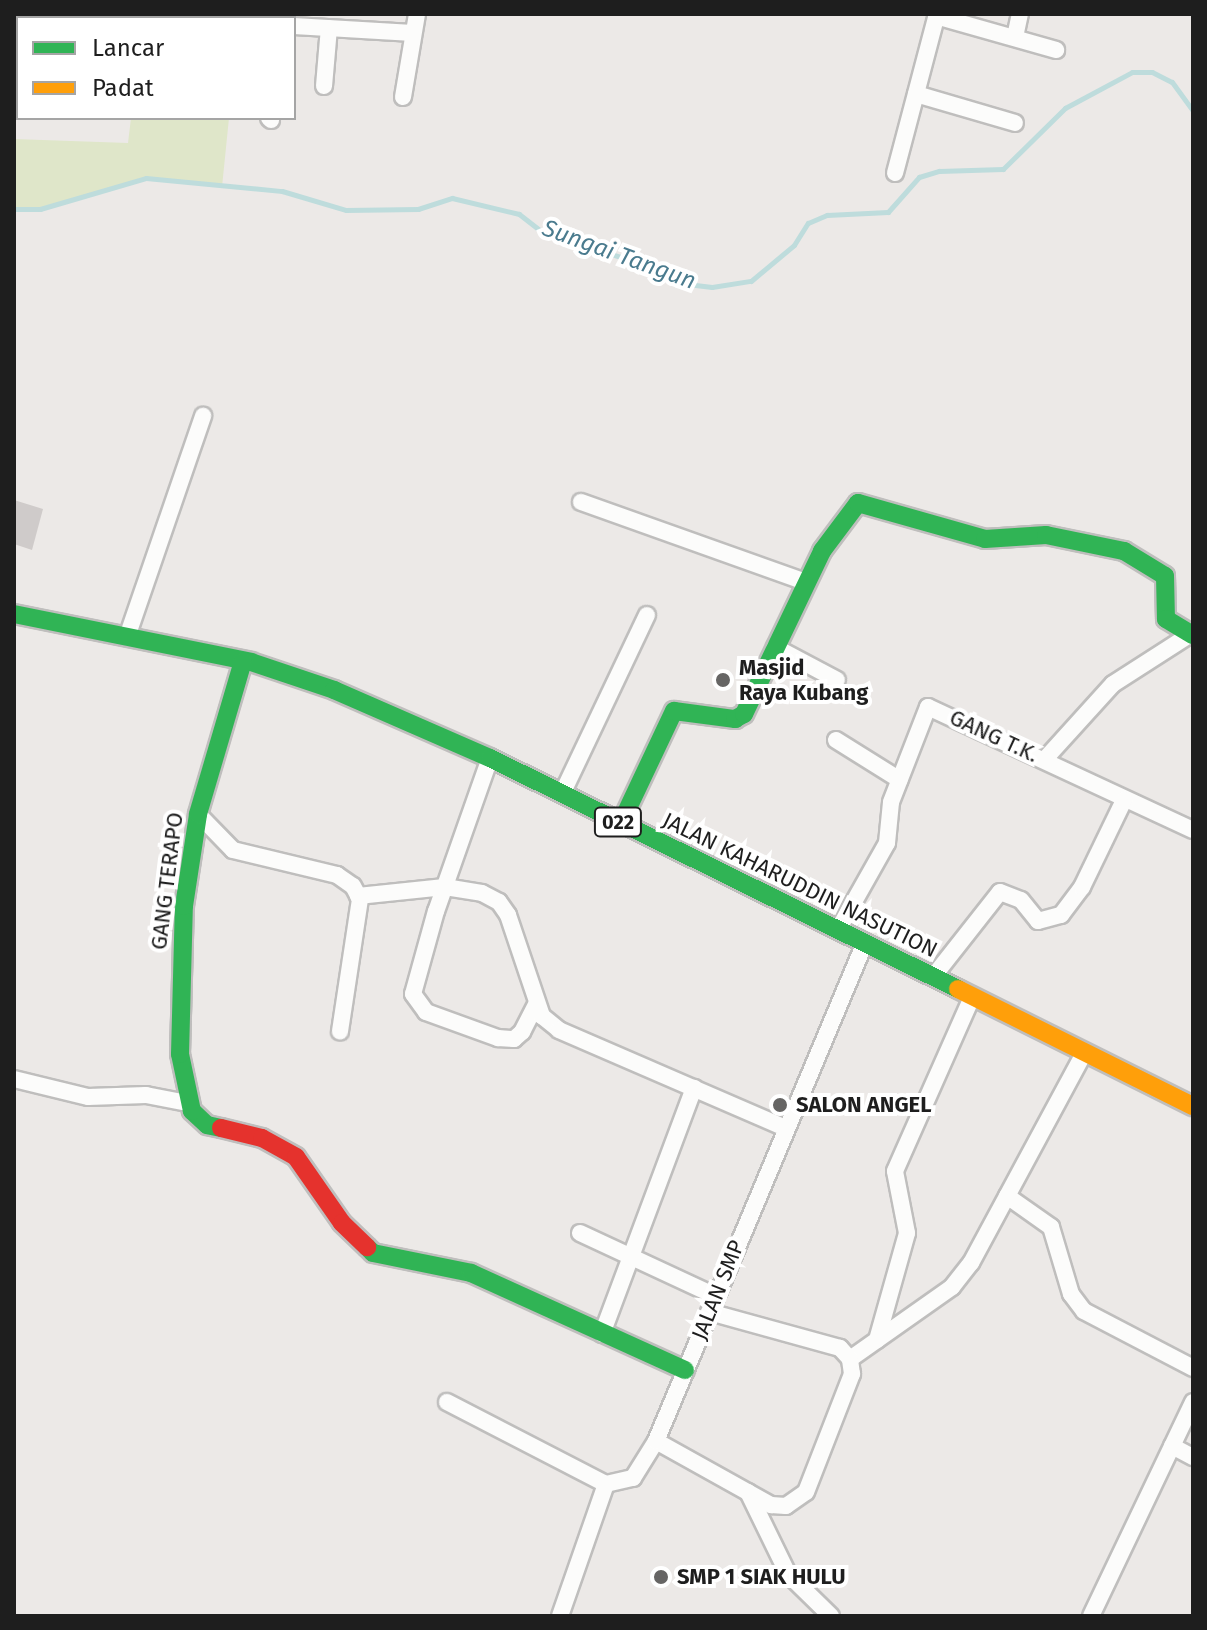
<!DOCTYPE html>
<style>
body{margin:0}
#map{position:relative;width:1207px;height:1630px;overflow:hidden;background:#ece9e7;font-family:"Fira Sans",sans-serif}
div>[style]{position:absolute}
.grass>*{inset:0;background:#dfe6c9}
.stream>*{height:5px;margin:-2.5px;padding:0 2.5px;transform-origin:2.5px;border-radius:2.5px;background:#bedcdc}
.building>*{inset:0;background:#cfcbca}
.roads{filter:drop-shadow(2px 0 #bfbebd) drop-shadow(-2px 0 #bfbebd) drop-shadow(0 2px #bfbebd) drop-shadow(0 -2px #bfbebd)}
.street>*{height:16px;margin:-8px;padding:0 8px;transform-origin:8px;border-radius:8px;background:#fcfcfb}
.fast>*{height:18px;margin:-9px;padding:0 9px;transform-origin:9px;border-radius:9px;background:#30b455}
.slow>*{height:18px;margin:-9px;padding:0 9px;transform-origin:9px;border-radius:9px;background:#ff9f0a}
.jam>*{height:18px;margin:-9px;padding:0 9px;transform-origin:9px;border-radius:9px;background:#e5322d}
.dots>*{width:22px;height:22px;translate:-50% -50%;box-sizing:border-box;border:4px solid #fff;border-radius:50%}
span{translate:-50% -50%;white-space:nowrap;text-align:center;line-height:1.15;-webkit-text-stroke:8px #fff;paint-order:stroke}
.shield-label span{padding:2px 6px;background:#fff;border:2px solid;border-radius:6px;-webkit-text-stroke-width:0}
.shield-label{font-size:20px;color:#1e1e1e;font-weight:700}
.poi-label{font-size:22px;color:#1e1e1e;font-weight:700}
.left{translate:0 -50%;text-align:left}
.street-label{font-size:22px;color:#1e1e1e}
.water-label{font-size:24px;color:#4a7b8e;font-style:italic}
.frame{position:absolute;inset:0;border:16px solid #1e1e1e;pointer-events:none}
.legend{position:absolute;left:16px;top:16px;width:280px;height:104px;box-sizing:border-box;background:#fff;border:2px solid #a5a5a5;margin:0;padding:10px 14px;list-style:none;font-size:24px;color:#1e1e1e}
.legend li{display:flex;align-items:center;gap:16px;height:40px}
.legend b{width:40px;border:2px solid #a5a5a5}
</style>
<div id="map">
<div class="grass">
<i style="clip-path:polygon(14px 14px,235px 14px,18px 18px,18px 68px)"></i>
<i style="clip-path:polygon(131px 118px,229px 118px,222px 187px,146px 178px,40px 209px,14px 209px,14px 139px,128px 143px)"></i>
</div>
<div class="stream">
<i style="left:14px;top:209px;width:26px"></i>
<i style="left:40px;top:209px;width:110px;rotate:-16.3deg"></i>
<i style="left:146px;top:178px;width:137px;rotate:5.5deg"></i>
<i style="left:282px;top:191px;width:67px;rotate:16.5deg"></i>
<i style="left:346px;top:210px;width:72px;rotate:-0.8deg"></i>
<i style="left:418px;top:209px;width:36px;rotate:-18deg"></i>
<i style="left:452px;top:198px;width:69px;rotate:13.4deg"></i>
<i style="left:519px;top:214px;width:33px;rotate:38deg"></i>
<i style="left:545px;top:234px;width:127px;rotate:16.9deg"></i>
<i style="left:667px;top:271px;width:24px;rotate:33deg"></i>
<i style="left:687px;top:284px;width:25px;rotate:7deg"></i>
<i style="left:712px;top:287px;width:39px;rotate:-9deg"></i>
<i style="left:751px;top:281px;width:56px;rotate:-39.9deg"></i>
<i style="left:794px;top:245px;width:26px;rotate:-58deg"></i>
<i style="left:808px;top:223px;width:21px;rotate:-23deg"></i>
<i style="left:827px;top:215px;width:61px;rotate:-2.8deg"></i>
<i style="left:888px;top:212px;width:47px;rotate:-48.5deg"></i>
<i style="left:919px;top:177px;width:21px;rotate:-17deg"></i>
<i style="left:939px;top:171px;width:64px;rotate:-1.8deg"></i>
<i style="left:1003px;top:169px;width:87px;rotate:-44.5deg"></i>
<i style="left:1065px;top:108px;width:76px;rotate:-28.2deg"></i>
<i style="left:1132px;top:72px;width:20px"></i>
<i style="left:1152px;top:72px;width:22px;rotate:27deg"></i>
<i style="left:1172px;top:82px;width:36px;rotate:54deg"></i>
</div>
<div class="building">
<i style="clip-path:polygon(14px 500px,43px 509px,32px 550px,14px 544px)"></i>
</div>
<div class="roads">
<div class="street">
<i style="left:936px;top:16px;width:125px;rotate:15.8deg"></i>
<i style="left:274px;top:18px;width:4px;rotate:-76deg"></i>
<i style="left:294px;top:26px;width:119px;rotate:3.4deg"></i>
<i style="left:1015px;top:37px;width:24px;rotate:-78deg"></i>
<i style="left:324px;top:86px;width:58px;rotate:-85.1deg"></i>
<i style="left:916px;top:94px;width:103px;rotate:16.3deg"></i>
<i style="left:403px;top:97px;width:84px;rotate:-80.4deg"></i>
<i style="left:269px;top:118px;width:3px;rotate:45deg"></i>
<i style="left:895px;top:173px;width:164px;rotate:-75.2deg"></i>
<i style="left:581px;top:502px;width:239px;rotate:19.6deg"></i>
<i style="left:127px;top:637px;width:234px;rotate:-71deg"></i>
<i style="left:775px;top:647px;width:70px;rotate:28deg"></i>
<i style="left:836px;top:740px;width:75px;rotate:32deg"></i>
<i style="left:490px;top:758px;width:162px;rotate:109.4deg"></i>
<i style="left:436px;top:911px;width:86px;rotate:105.5deg"></i>
<i style="left:413px;top:994px;width:22px;rotate:54deg"></i>
<i style="left:426px;top:1012px;width:77px;rotate:19.9deg"></i>
<i style="left:498px;top:1038px;width:16px;rotate:4deg"></i>
<i style="left:514px;top:1039px;width:11px;rotate:-41deg"></i>
<i style="left:522px;top:1032px;width:31px;rotate:-63deg"></i>
<i style="left:1045px;top:759px;width:101px;rotate:-47.8deg"></i>
<i style="left:1113px;top:684px;width:93px;rotate:-32.7deg"></i>
<i style="left:562px;top:794px;width:198px;rotate:-64.6deg"></i>
<i style="left:198px;top:814px;width:50px;rotate:45.8deg"></i>
<i style="left:233px;top:850px;width:107px;rotate:13.5deg"></i>
<i style="left:337px;top:875px;width:19px;rotate:35deg"></i>
<i style="left:353px;top:886px;width:15px;rotate:62deg"></i>
<i style="left:360px;top:899px;width:134px;rotate:98.6deg"></i>
<i style="left:358px;top:896px;width:87px;rotate:-5.9deg"></i>
<i style="left:445px;top:887px;width:37px;rotate:9deg"></i>
<i style="left:482px;top:893px;width:19px;rotate:28deg"></i>
<i style="left:499px;top:902px;width:16px;rotate:55deg"></i>
<i style="left:508px;top:915px;width:107px;rotate:71.4deg"></i>
<i style="left:542px;top:1016px;width:22px;rotate:39deg"></i>
<i style="left:559px;top:1030px;width:246px;rotate:23.4deg"></i>
<i style="left:838px;top:930px;width:100px;rotate:-60.6deg"></i>
<i style="left:887px;top:843px;width:41px;rotate:-84.4deg"></i>
<i style="left:891px;top:802px;width:102px;rotate:-68.7deg"></i>
<i style="left:928px;top:707px;width:292px;rotate:24.9deg"></i>
<i style="left:933px;top:977px;width:108px;rotate:-51.8deg"></i>
<i style="left:1000px;top:892px;width:22px;rotate:21deg"></i>
<i style="left:1021px;top:900px;width:27px;rotate:51deg"></i>
<i style="left:1038px;top:921px;width:24px;rotate:-15deg"></i>
<i style="left:1061px;top:915px;width:35px;rotate:-53deg"></i>
<i style="left:1082px;top:887px;width:97px;rotate:-64.2deg"></i>
<i style="left:14px;top:1079px;width:76px;rotate:13.7deg"></i>
<i style="left:88px;top:1097px;width:58px;rotate:-2deg"></i>
<i style="left:146px;top:1095px;width:42px;rotate:11deg"></i>
<i style="left:1007px;top:1196px;width:54px;rotate:35.2deg"></i>
<i style="left:1051px;top:1227px;width:70px;rotate:73.4deg"></i>
<i style="left:1071px;top:1294px;width:21px;rotate:53deg"></i>
<i style="left:1084px;top:1311px;width:123px;rotate:27.6deg"></i>
<i style="left:580px;top:1233px;width:150px;rotate:24.9deg"></i>
<i style="left:602px;top:1334px;width:263px;rotate:-69.5deg"></i>
<i style="left:877px;top:1340px;width:111px;rotate:-74.3deg"></i>
<i style="left:907px;top:1233px;width:63px;rotate:-101deg"></i>
<i style="left:895px;top:1171px;width:190px;rotate:-66.1deg"></i>
<i style="left:850px;top:1359px;width:125px;rotate:-35.2deg"></i>
<i style="left:952px;top:1287px;width:31px;rotate:-52deg"></i>
<i style="left:971px;top:1263px;width:238px;rotate:-61.7deg"></i>
<i style="left:447px;top:1402px;width:179px;rotate:27.3deg"></i>
<i style="left:656px;top:1441px;width:132px;rotate:29.1deg"></i>
<i style="left:771px;top:1505px;width:15px;rotate:4deg"></i>
<i style="left:786px;top:1506px;width:24px;rotate:-35deg"></i>
<i style="left:806px;top:1492px;width:127px;rotate:-68.7deg"></i>
<i style="left:852px;top:1374px;width:15px;rotate:-98deg"></i>
<i style="left:850px;top:1359px;width:15px;rotate:-132deg"></i>
<i style="left:840px;top:1348px;width:136px;rotate:-164.6deg"></i>
<i style="left:1172px;top:1446px;width:24px;rotate:28deg"></i>
<i style="left:748px;top:1492px;width:91px;rotate:64deg"></i>
<i style="left:788px;top:1574px;width:60px;rotate:44.3deg"></i>
<i style="left:560px;top:1616px;width:140px;rotate:-70.8deg"></i>
<i style="left:606px;top:1484px;width:28px;rotate:-13deg"></i>
<i style="left:633px;top:1478px;width:44px;rotate:-58.1deg"></i>
<i style="left:656px;top:1441px;width:538px;rotate:-67.25deg"></i>
<i style="left:1091px;top:1616px;width:237px;rotate:-64.5deg"></i>
</div>
<div class="fast">
<i style="left:14px;top:614px;width:242px;rotate:11.4deg"></i>
<i style="left:251px;top:662px;width:88px;rotate:18.6deg"></i>
<i style="left:334px;top:690px;width:170px;rotate:23.6deg"></i>
<i style="left:490px;top:758px;width:522px;rotate:26.27deg"></i>
<i style="left:621px;top:823px;width:124px;rotate:-64.7deg"></i>
<i style="left:674px;top:711px;width:62px;rotate:7.5deg"></i>
<i style="left:735px;top:719px;width:10px;rotate:-29deg"></i>
<i style="left:744px;top:714px;width:181px;rotate:-64.4deg"></i>
<i style="left:822px;top:551px;width:60px;rotate:-53.1deg"></i>
<i style="left:858px;top:503px;width:132px;rotate:15.8deg"></i>
<i style="left:985px;top:539px;width:61px;rotate:-3.8deg"></i>
<i style="left:1046px;top:535px;width:80px;rotate:11.6deg"></i>
<i style="left:1124px;top:551px;width:48px;rotate:31.4deg"></i>
<i style="left:1165px;top:576px;width:43px;rotate:88.7deg"></i>
<i style="left:1166px;top:619px;width:31px;rotate:31deg"></i>
<i style="left:221px;top:1128px;width:14px;rotate:-168deg"></i>
<i style="left:207px;top:1125px;width:21px;rotate:-137deg"></i>
<i style="left:192px;top:1111px;width:58px;rotate:-101.9deg"></i>
<i style="left:180px;top:1054px;width:148px;rotate:-88.5deg"></i>
<i style="left:184px;top:906px;width:93px;rotate:-81.3deg"></i>
<i style="left:198px;top:814px;width:159px;rotate:-73.6deg"></i>
<i style="left:367px;top:1247px;width:8px;rotate:45deg"></i>
<i style="left:373px;top:1253px;width:100px;rotate:11.5deg"></i>
<i style="left:471px;top:1273px;width:235px;rotate:24.4deg"></i>
</div>
<div class="slow">
<i style="left:958px;top:989px;width:263px;rotate:26.5deg"></i>
</div>
<div class="jam">
<i style="left:221px;top:1128px;width:42px;rotate:13.7deg"></i>
<i style="left:262px;top:1138px;width:39px;rotate:29deg"></i>
<i style="left:296px;top:1157px;width:80px;rotate:55.1deg"></i>
<i style="left:342px;top:1223px;width:35px;rotate:44deg"></i>
</div>
</div>
<div class="dots">
<i style="left:723px;top:680px;background:#666564"></i>
<i style="left:780px;top:1105px;background:#666564"></i>
<i style="left:661px;top:1577px;background:#666564"></i>
</div>
<div class="shield-label">
<span style="left:618px;top:822px">022</span>
</div>
<div class="poi-label">
<span class="left" style="left:739px;top:680px">Masjid<br>Raya Kubang</span>
<span class="left" style="left:796px;top:1105px">SALON ANGEL</span>
<span class="left" style="left:677px;top:1577px">SMP 1 SIAK HULU</span>
</div>
<div class="street-label">
<span style="left:994px;top:736px;rotate:25deg">GANG T.K.</span>
<span style="left:167px;top:881px;rotate:-83deg">GANG TERAPO</span>
<span style="left:800px;top:885px;rotate:26deg">JALAN KAHARUDDIN NASUTION</span>
<span style="left:718px;top:1290px;rotate:-68deg">JALAN SMP</span>
</div>
<div class="water-label">
<span style="left:619px;top:255px;rotate:20deg">Sungai Tangun</span>
</div>
<div class="frame"></div>
<ul class="legend">
<li><b style="height:10px;background:#30b455"></b>Lancar</li>
<li><b style="height:10px;background:#ff9f0a"></b>Padat</li>
</ul>
</div>
